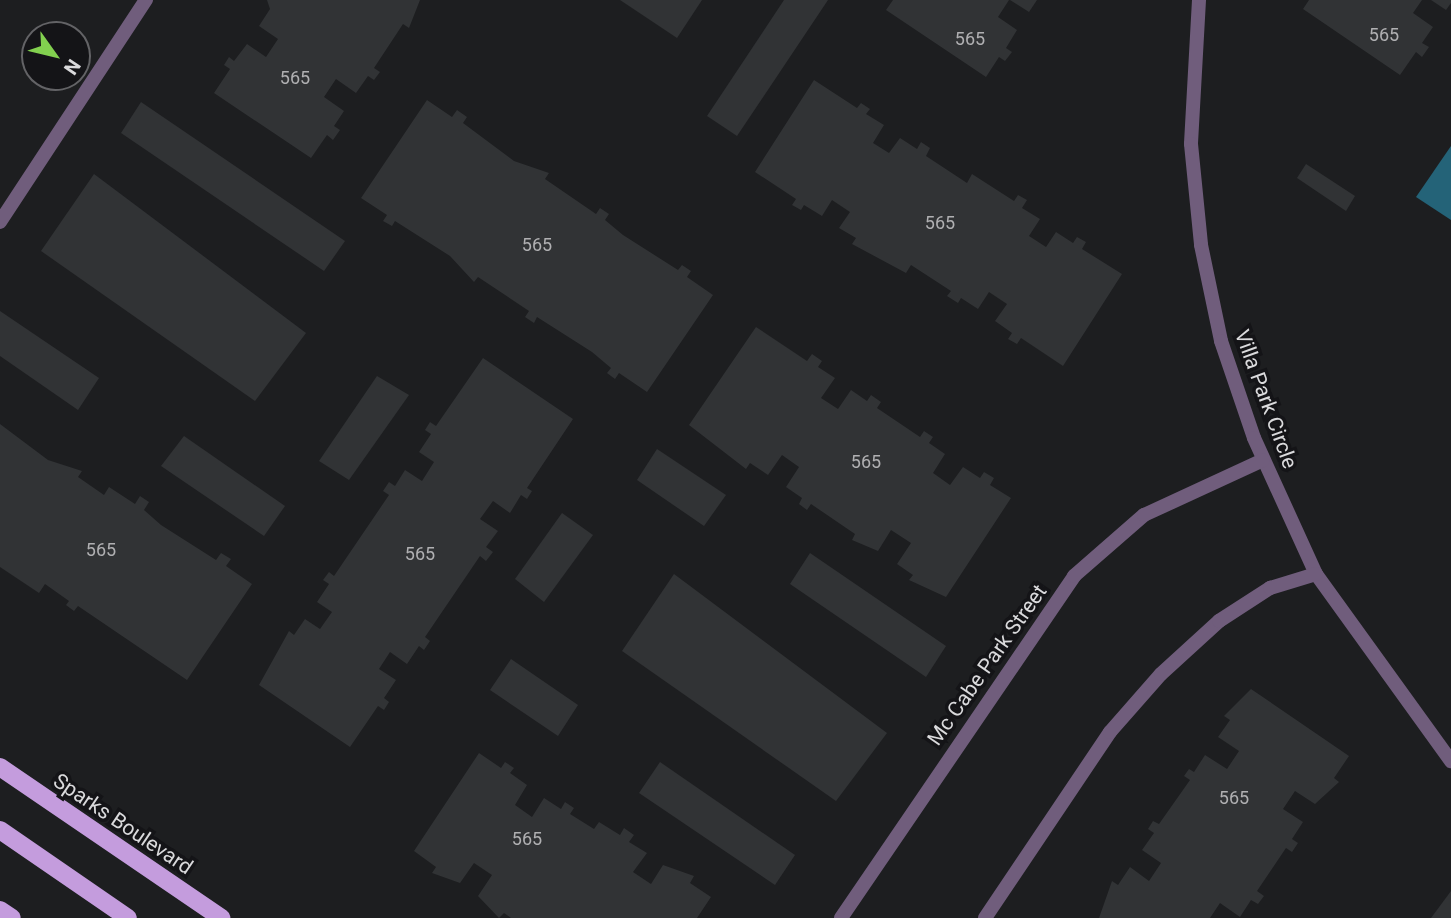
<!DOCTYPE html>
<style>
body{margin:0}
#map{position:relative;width:1451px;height:918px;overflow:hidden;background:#1d1e20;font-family:Roboto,sans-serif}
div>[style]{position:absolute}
.water>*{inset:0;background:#246378}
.building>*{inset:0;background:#313335}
.service>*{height:14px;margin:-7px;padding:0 7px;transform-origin:7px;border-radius:7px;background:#705d7c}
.primary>*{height:18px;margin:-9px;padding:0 9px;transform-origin:9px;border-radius:9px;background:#c49cdd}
span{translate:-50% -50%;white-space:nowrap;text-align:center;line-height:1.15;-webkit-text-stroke:7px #141417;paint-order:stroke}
.number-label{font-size:18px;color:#b0b0b2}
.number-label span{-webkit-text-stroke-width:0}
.street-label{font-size:21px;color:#dadadc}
.north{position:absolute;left:21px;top:21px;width:70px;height:70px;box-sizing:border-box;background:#141417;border:2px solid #636366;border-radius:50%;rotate:124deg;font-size:19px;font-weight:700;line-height:28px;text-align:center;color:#dadadc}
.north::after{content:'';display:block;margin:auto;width:24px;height:32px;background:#82d04f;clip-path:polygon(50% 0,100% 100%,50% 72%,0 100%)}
</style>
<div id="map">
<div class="water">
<i style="clip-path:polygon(1451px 146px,1451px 220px,1416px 197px)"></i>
</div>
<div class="building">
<i style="clip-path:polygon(267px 0,420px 0,409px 28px,403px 24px,374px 68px,380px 72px,374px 80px,368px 76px,356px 93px,336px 79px,324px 97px,344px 111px,334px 126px,340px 130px,333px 140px,327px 135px,311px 158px,214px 93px,230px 69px,224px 65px,229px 57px,234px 61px,247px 44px,266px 57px,278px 39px,259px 26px,270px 9px)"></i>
<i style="clip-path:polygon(620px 0,702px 0,677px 38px)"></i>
<i style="clip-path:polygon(784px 0,828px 0,737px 136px,707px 116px)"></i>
<i style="clip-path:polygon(893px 0,1009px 0,998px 17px,1017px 30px,1006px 48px,1012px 52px,1005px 61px,999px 57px,986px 77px,886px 10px)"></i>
<i style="clip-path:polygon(1010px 0,1037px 0,1029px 12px)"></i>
<i style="clip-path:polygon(1309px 0,1422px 0,1413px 13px,1433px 27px,1422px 43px,1429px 47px,1422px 57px,1416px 52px,1400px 75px,1303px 9px)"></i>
<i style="clip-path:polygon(1431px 0,1451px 0,1451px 3px,1446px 10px)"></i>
<i style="clip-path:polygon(814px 80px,857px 108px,861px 103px,870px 109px,866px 114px,884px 125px,873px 143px,889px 153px,900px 138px,917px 149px,921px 142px,930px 148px,926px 156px,967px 183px,972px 174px,1014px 201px,1018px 195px,1027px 200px,1022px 208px,1040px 219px,1029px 236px,1046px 247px,1056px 232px,1073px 243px,1077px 237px,1086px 242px,1082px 249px,1122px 274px,1063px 366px,1021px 338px,1017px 344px,1008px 339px,1012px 333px,995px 321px,1007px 304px,989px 292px,978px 309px,961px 298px,958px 303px,947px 296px,951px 291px,911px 265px,906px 273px,852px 244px,856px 238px,839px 228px,850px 212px,832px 200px,822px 216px,804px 205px,801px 210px,792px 205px,796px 199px,755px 172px)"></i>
<i style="clip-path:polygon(427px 100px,452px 117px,457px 110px,467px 117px,463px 123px,514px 161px,549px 173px,545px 179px,596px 214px,600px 208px,609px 214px,605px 220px,623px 235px,678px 270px,682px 265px,691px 271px,687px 277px,713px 295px,647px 392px,619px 373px,615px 379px,607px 373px,611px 368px,592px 352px,537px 317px,534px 323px,525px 317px,529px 311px,478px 277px,474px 282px,450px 256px,395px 221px,392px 226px,383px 221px,387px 215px,361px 198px)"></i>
<i style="clip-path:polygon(141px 102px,345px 241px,324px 271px,121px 133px)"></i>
<i style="clip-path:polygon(1306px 164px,1355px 196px,1346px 211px,1297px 178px)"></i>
<i style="clip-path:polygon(94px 174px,306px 333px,255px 401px,41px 251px)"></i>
<i style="clip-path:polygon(0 311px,99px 378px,78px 410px,0 356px)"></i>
<i style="clip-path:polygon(756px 327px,807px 361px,812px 354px,822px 361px,818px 367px,835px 378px,821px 398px,838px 409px,851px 390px,867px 401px,871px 395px,881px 402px,877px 408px,920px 437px,924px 431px,933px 437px,929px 443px,945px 454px,933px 473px,950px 485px,963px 467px,980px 478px,984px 472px,994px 478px,990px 485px,1011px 498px,946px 597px,909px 580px,913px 575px,897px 564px,911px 543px,891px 530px,878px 551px,852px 540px,855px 534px,811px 504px,807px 510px,799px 504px,802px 498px,786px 487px,799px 467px,782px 455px,768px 475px,750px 463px,746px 469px,689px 425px)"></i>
<i style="clip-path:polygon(483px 358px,573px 419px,527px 488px,532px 491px,527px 499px,521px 495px,510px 513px,493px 501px,480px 519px,498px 531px,486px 547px,493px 552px,486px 561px,480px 556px,425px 637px,430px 641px,424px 650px,419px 646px,407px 664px,390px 652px,379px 669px,396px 680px,384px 698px,389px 702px,384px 710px,378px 706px,350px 747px,259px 685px,289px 631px,294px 635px,305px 619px,320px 629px,332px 612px,317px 602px,329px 584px,323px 580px,329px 572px,334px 576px,389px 495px,383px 491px,389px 482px,395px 486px,405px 470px,422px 481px,434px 462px,419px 452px,431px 434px,425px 430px,430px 422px,436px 426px)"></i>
<i style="clip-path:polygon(377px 376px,409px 395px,349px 480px,319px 461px)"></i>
<i style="clip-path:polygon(0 424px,48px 460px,82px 471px,78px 477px,104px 495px,109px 487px,135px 504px,140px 496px,149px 502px,144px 510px,161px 525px,216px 560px,221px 553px,231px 559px,226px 566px,252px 584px,187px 680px,78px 606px,74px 611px,66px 605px,69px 601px,45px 584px,39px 593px,0 567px)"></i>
<i style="clip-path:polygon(184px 436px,285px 506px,264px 536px,161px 466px)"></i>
<i style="clip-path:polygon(657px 449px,726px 495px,704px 526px,637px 480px)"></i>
<i style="clip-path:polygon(562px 513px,593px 535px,544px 602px,515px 579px)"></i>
<i style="clip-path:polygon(810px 553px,946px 646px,926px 677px,790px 584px)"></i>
<i style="clip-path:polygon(674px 574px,887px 733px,836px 801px,622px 651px)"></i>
<i style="clip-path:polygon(511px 659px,578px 705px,558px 736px,490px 690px)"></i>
<i style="clip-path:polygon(1251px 689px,1349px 756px,1334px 778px,1339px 782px,1315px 804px,1295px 791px,1283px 809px,1303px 822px,1292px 839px,1298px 843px,1292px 852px,1286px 848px,1257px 891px,1264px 896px,1258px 904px,1251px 900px,1240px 917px,1220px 903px,1210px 918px,1099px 918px,1112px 881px,1118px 885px,1130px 867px,1149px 881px,1161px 863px,1142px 850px,1154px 833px,1148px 829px,1153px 821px,1159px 824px,1190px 780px,1184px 776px,1189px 769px,1194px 772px,1205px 755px,1227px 769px,1239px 751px,1218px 737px,1230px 720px,1224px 716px)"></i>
<i style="clip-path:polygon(479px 753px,501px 768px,505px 762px,514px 768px,510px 773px,527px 785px,515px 805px,532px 817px,544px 798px,561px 809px,565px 802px,574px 808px,570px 814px,594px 829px,599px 822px,620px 835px,624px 828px,634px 835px,629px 842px,647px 853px,633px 872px,651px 884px,663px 865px,694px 876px,690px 883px,711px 897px,697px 918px,511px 918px,504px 913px,499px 918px,478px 896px,492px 875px,474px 863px,460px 883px,432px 873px,436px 867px,414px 851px)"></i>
<i style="clip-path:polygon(660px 762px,795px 855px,775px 885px,639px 793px)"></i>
<i style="clip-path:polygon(1451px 891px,1451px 918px,1431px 918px)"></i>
</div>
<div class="service">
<i style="left:1199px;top:0;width:144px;rotate:93.2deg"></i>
<i style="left:1191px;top:144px;width:101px;rotate:84.3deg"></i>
<i style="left:1201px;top:245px;width:98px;rotate:78.2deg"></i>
<i style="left:1221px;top:341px;width:102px;rotate:71.2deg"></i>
<i style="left:1254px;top:438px;width:149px;rotate:65.5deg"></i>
<i style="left:1316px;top:574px;width:231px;rotate:54.2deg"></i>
<i style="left:0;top:222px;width:266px;rotate:-56.7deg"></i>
<i style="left:841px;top:918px;width:414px;rotate:-55.7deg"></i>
<i style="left:1074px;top:576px;width:93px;rotate:-41.1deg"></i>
<i style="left:1144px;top:515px;width:131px;rotate:-24.8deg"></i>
<i style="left:985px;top:918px;width:224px;rotate:-56.1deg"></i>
<i style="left:1110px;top:732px;width:77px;rotate:-48.7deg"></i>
<i style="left:1161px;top:674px;width:79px;rotate:-42.4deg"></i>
<i style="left:1219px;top:621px;width:61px;rotate:-32.9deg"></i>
<i style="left:1270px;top:588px;width:48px;rotate:-16.9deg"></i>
</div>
<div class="primary">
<i style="left:0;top:767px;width:268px;rotate:34.3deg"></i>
<i style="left:0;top:830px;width:155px;rotate:34.5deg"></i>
<i style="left:0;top:910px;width:14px;rotate:34deg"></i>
</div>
<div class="number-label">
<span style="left:1384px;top:35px">565</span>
<span style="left:970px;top:39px">565</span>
<span style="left:295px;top:78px">565</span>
<span style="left:940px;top:223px">565</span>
<span style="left:537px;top:245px">565</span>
<span style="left:866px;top:462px">565</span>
<span style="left:101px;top:550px">565</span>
<span style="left:420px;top:554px">565</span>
<span style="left:1234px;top:798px">565</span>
<span style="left:527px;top:839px">565</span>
</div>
<div class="street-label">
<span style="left:1266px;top:399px;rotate:70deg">Villa Park Circle</span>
<span style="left:987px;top:665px;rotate:-55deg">Mc Cabe Park Street</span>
<span style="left:123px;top:824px;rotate:34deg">Sparks Boulevard</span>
</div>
<div class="north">N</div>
</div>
